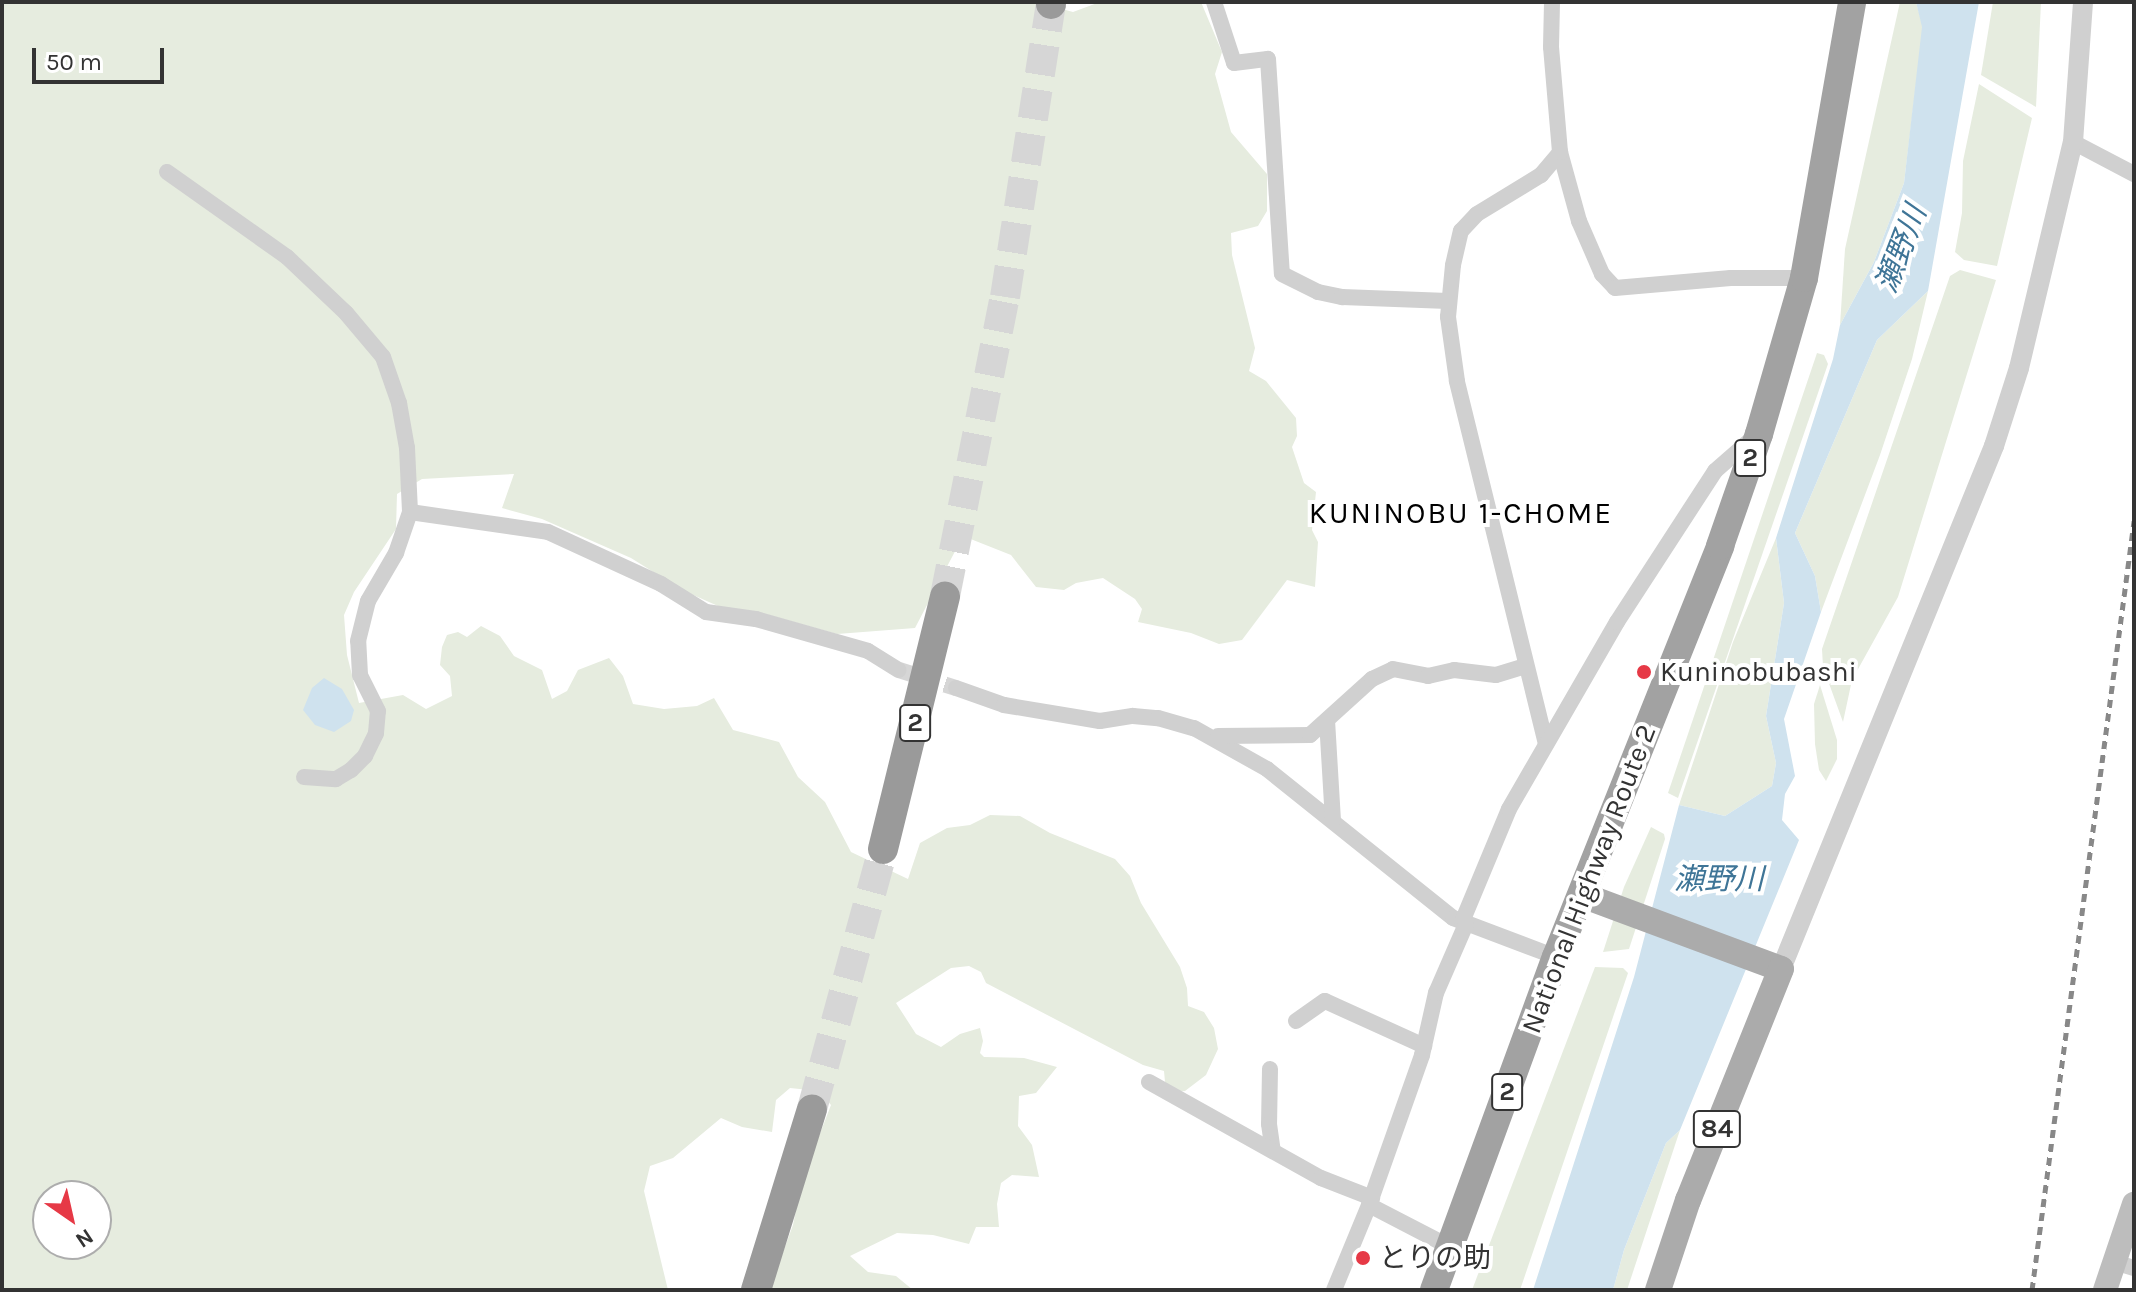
<!DOCTYPE html>
<meta charset="utf-8">
<style>
body{margin:0}
#map{position:relative;width:2136px;height:1292px;overflow:hidden;background:#fff;font-family:Karla,"Noto Sans JP",sans-serif}
div>[style]{position:absolute}
.green>*{inset:0;background:#e6ecdf}
.water>*{inset:0;background:#cfe2ee}
.minor-tunnel>*{height:16px;margin-top:-8px;transform-origin:0;background:repeating-linear-gradient(90deg,#d6d6d6 0 16px,transparent 0 24px)}
.motorway-tunnel>*{height:30px;margin-top:-15px;transform-origin:0;background:repeating-linear-gradient(90deg,#d6d6d6 0 30px,transparent 0 45px)}
.minor>*{height:16px;margin:-8px;padding:0 8px;transform-origin:8px;border-radius:8px;background:#d0d0d0}
.tertiary>*{height:20px;margin:-10px;padding:0 10px;transform-origin:10px;border-radius:10px;background:#d0d0d0}
.secondary>*{height:24px;margin:-12px;padding:0 12px;transform-origin:12px;border-radius:12px;background:#bdbdbd}
.primary>*{height:26px;margin:-13px;padding:0 13px;transform-origin:13px;border-radius:13px;background:#ababab}
.trunk>*{height:28px;margin:-14px;padding:0 14px;transform-origin:14px;border-radius:14px;background:#a2a2a2}
.motorway>*{height:30px;margin:-15px;padding:0 15px;transform-origin:15px;border-radius:15px;background:#9a9a9a}
.rail>*{height:5px;margin-top:-2.5px;transform-origin:0;background:repeating-linear-gradient(90deg,#888 0 8px,transparent 0 14px)}
.dots>*{width:22px;height:22px;translate:-50% -50%;box-sizing:border-box;border:4px solid #fff;border-radius:50%}
span{translate:-50% -50%;white-space:nowrap;text-align:center;line-height:1.15;-webkit-text-stroke:8px #fff;paint-order:stroke}
.shield-label span{padding:2px 6px;background:#fff;border:2px solid;border-radius:6px;-webkit-text-stroke-width:0}
.shield-label{font-size:26px;color:#333;font-weight:700}
.poi-label{font-size:28px;color:#333}
.left{translate:0 -50%;text-align:left}
.street-label{font-size:28px;color:#333}
.water-label{font-size:30px;color:#3f7597;font-style:italic}
.neighbourhood-label{font-size:30px;color:#000;letter-spacing:2px}
.frame{position:absolute;inset:0;border:4px solid #333;pointer-events:none}
.north{position:absolute;left:32px;top:1180px;width:80px;height:80px;box-sizing:border-box;background:#fff;border:2px solid #adadad;border-radius:50%;rotate:146deg;font-size:22px;font-weight:700;line-height:32px;text-align:center;color:#333}
.north::after{content:'';display:block;margin:auto;width:28px;height:36px;background:#e63946;clip-path:polygon(50% 0,100% 100%,50% 72%,0 100%)}
.scale{position:absolute;left:32px;top:48px;width:132px;height:36px;box-sizing:border-box;border:4px solid #333;border-top:0;padding-left:10px;font-size:24px;line-height:28px;white-space:nowrap;color:#333;-webkit-text-stroke:6px #fff;paint-order:stroke}
</style>
<div id="map">
<div class="green">
<i style="clip-path:polygon(evenodd,2px 2px,1036px 2px,1073px 12px,1100px 2px,1201px 2px,1222px 52px,1215px 74px,1231px 132px,1267px 174px,1267px 211px,1258px 226px,1231px 233px,1232px 255px,1255px 348px,1249px 371px,1266px 381px,1296px 418px,1297px 436px,1292px 447px,1304px 483px,1316px 492px,1312px 530px,1318px 542px,1315px 587px,1287px 580px,1242px 640px,1219px 644px,1191px 633px,1138px 622px,1142px 609px,1135px 599px,1103px 578px,1076px 583px,1064px 590px,1036px 587px,1011px 555px,963px 536px,915px 628px,837px 634px,765px 614px,727px 610px,682px 590px,631px 558px,542px 519px,502px 508px,514px 474px,422px 479px,397px 494px,396px 529px,354px 592px,344px 615px,347px 655px,359px 703px,403px 695px,426px 709px,452px 696px,450px 676px,440px 665px,442px 647px,447px 635px,458px 632px,467px 637px,481px 626px,500px 636px,514px 656px,542px 670px,552px 699px,567px 691px,578px 670px,609px 658px,623px 676px,633px 704px,664px 709px,697px 706px,714px 698px,733px 730px,779px 742px,798px 777px,825px 802px,851px 852px,908px 879px,920px 843px,947px 828px,970px 825px,990px 815px,1020px 816px,1050px 833px,1115px 859px,1130px 876px,1141px 903px,1180px 967px,1187px 988px,1188px 1006px,1204px 1012px,1214px 1028px,1218px 1049px,1206px 1075px,1185px 1091px,1175px 1092px,1165px 1082px,1164px 1071px,1143px 1065px,986px 983px,981px 972px,969px 966px,951px 968px,896px 1003px,916px 1034px,941px 1047px,960px 1034px,980px 1028px,983px 1041px,980px 1053px,984px 1057px,1024px 1058px,1057px 1067px,1036px 1093px,1019px 1096px,1018px 1126px,1032px 1145px,1039px 1177px,1012px 1175px,1001px 1183px,997px 1204px,999px 1227px,976px 1227px,969px 1244px,933px 1235px,897px 1233px,850px 1256px,868px 1272px,896px 1276px,913px 1290px,769px 1290px,793px 1225px,802px 1180px,831px 1105px,819px 1091px,790px 1088px,776px 1100px,772px 1132px,742px 1127px,721px 1118px,673px 1158px,650px 1166px,644px 1191px,668px 1290px,2px 1290px,2px 2px,48px 1196px,96px 1196px,96px 1244px,48px 1244px,48px 1196px)"></i>
<i style="clip-path:polygon(1900px 2px,1916px 2px,1923px 27px,1904px 183px,1874px 262px,1840px 325px,1845px 249px)"></i>
<i style="clip-path:polygon(1993px 2px,2041px 2px,2036px 107px,1981px 75px)"></i>
<i style="clip-path:polygon(1979px 84px,2032px 118px,1997px 266px,1964px 260px,1955px 252px,1962px 213px,1963px 161px)"></i>
<i style="clip-path:polygon(1960px 270px,1996px 280px,1898px 597px,1852px 680px,1843px 722px,1823px 667px,1822px 649px,1950px 276px)"></i>
<i style="clip-path:polygon(1928px 291px,1912px 359px,1880px 455px,1821px 612px,1815px 576px,1795px 533px,1877px 340px)"></i>
<i style="clip-path:polygon(1817px 353px,1824px 355px,1828px 364px,1678px 798px,1668px 793px)"></i>
<i style="clip-path:polygon(1776px 538px,1784px 603px,1766px 716px,1776px 763px,1772px 786px,1725px 816px,1679px 805px,1733px 642px)"></i>
<i style="clip-path:polygon(1820px 685px,1837px 740px,1837px 759px,1826px 781px,1819px 770px,1815px 744px,1814px 704px)"></i>
<i style="clip-path:polygon(1651px 827px,1664px 834px,1665px 839px,1629px 949px,1603px 952px,1624px 887px)"></i>
<i style="clip-path:polygon(1595px 967px,1623px 968px,1628px 973px,1520px 1290px,1472px 1290px)"></i>
<i style="clip-path:polygon(1680px 1130px,1627px 1290px,1613px 1290px,1624px 1250px,1666px 1143px)"></i>
</div>
<div class="water">
<i style="clip-path:polygon(1916px 2px,1979px 2px,1928px 291px,1877px 340px,1795px 533px,1815px 576px,1821px 612px,1784px 719px,1795px 776px,1785px 794px,1782px 820px,1799px 840px,1680px 1130px,1666px 1143px,1624px 1250px,1613px 1290px,1533px 1290px,1634px 977px,1679px 805px,1725px 816px,1772px 786px,1776px 763px,1766px 716px,1784px 603px,1776px 538px,1833px 359px,1840px 325px,1874px 262px,1904px 183px,1922px 27px)"></i>
<i style="clip-path:polygon(324px 678px,342px 689px,354px 710px,351px 721px,334px 732px,315px 725px,303px 710px,312px 688px)"></i>
</div>
<div class="minor-tunnel">
<i style="left:899px;top:670px;width:60px;rotate:17.5deg"></i>
</div>
<div class="motorway-tunnel">
<i style="left:945px;top:596px;width:305px;rotate:-78.7deg"></i>
<i style="left:1005px;top:297px;width:297px;rotate:-81.1deg"></i>
<i style="left:812px;top:1109px;width:270px;rotate:-74.7deg"></i>
</div>
<div class="minor">
<i style="left:1214px;top:2px;width:64px;rotate:71.8deg"></i>
<i style="left:1234px;top:63px;width:34px;rotate:-7deg"></i>
<i style="left:1268px;top:59px;width:215px;rotate:86.3deg"></i>
<i style="left:1282px;top:274px;width:40px;rotate:26.6deg"></i>
<i style="left:1318px;top:292px;width:25px;rotate:12deg"></i>
<i style="left:1342px;top:297px;width:106px;rotate:2.2deg"></i>
<i style="left:2073px;top:142px;width:69px;rotate:27.7deg"></i>
<i style="left:1560px;top:152px;width:72px;rotate:74.6deg"></i>
<i style="left:1579px;top:221px;width:58px;rotate:66.5deg"></i>
<i style="left:1602px;top:274px;width:19px;rotate:47deg"></i>
<i style="left:1615px;top:288px;width:116px;rotate:-4.9deg"></i>
<i style="left:1731px;top:278px;width:73px"></i>
<i style="left:167px;top:172px;width:147px;rotate:35.3deg"></i>
<i style="left:287px;top:257px;width:81px;rotate:43.5deg"></i>
<i style="left:346px;top:313px;width:57px;rotate:49.9deg"></i>
<i style="left:383px;top:357px;width:49px;rotate:70.8deg"></i>
<i style="left:399px;top:403px;width:46px;rotate:79.9deg"></i>
<i style="left:407px;top:448px;width:64px;rotate:87.3deg"></i>
<i style="left:956px;top:688px;width:51px;rotate:19.5deg"></i>
<i style="left:1004px;top:705px;width:97px;rotate:9.5deg"></i>
<i style="left:1100px;top:721px;width:33px;rotate:-9deg"></i>
<i style="left:1133px;top:716px;width:25px;rotate:5deg"></i>
<i style="left:1158px;top:718px;width:37px;rotate:16deg"></i>
<i style="left:1194px;top:728px;width:84px;rotate:29.3deg"></i>
<i style="left:1267px;top:769px;width:238px;rotate:38.7deg"></i>
<i style="left:1453px;top:918px;width:110px;rotate:20.7deg"></i>
<i style="left:1327px;top:720px;width:100px;rotate:86.6deg"></i>
<i style="left:1218px;top:736px;width:92px;rotate:-0.6deg"></i>
<i style="left:1310px;top:735px;width:84px;rotate:-42.1deg"></i>
<i style="left:1372px;top:679px;width:23px;rotate:-25deg"></i>
<i style="left:1393px;top:669px;width:36px;rotate:11deg"></i>
<i style="left:1428px;top:676px;width:27px;rotate:-13deg"></i>
<i style="left:1454px;top:670px;width:42px;rotate:6.8deg"></i>
<i style="left:1496px;top:675px;width:30px;rotate:-17deg"></i>
<i style="left:1546px;top:744px;width:374px;rotate:-103.8deg"></i>
<i style="left:1457px;top:381px;width:65px;rotate:-98deg"></i>
<i style="left:1448px;top:317px;width:52px;rotate:-84.5deg"></i>
<i style="left:1453px;top:265px;width:35px;rotate:-77deg"></i>
<i style="left:1461px;top:231px;width:23px;rotate:-47deg"></i>
<i style="left:1477px;top:214px;width:75px;rotate:-31.4deg"></i>
<i style="left:1541px;top:175px;width:30px;rotate:-50deg"></i>
<i style="left:1560px;top:152px;width:105px;rotate:-94.9deg"></i>
<i style="left:1551px;top:47px;width:45px;rotate:-88.7deg"></i>
<i style="left:304px;top:777px;width:32px;rotate:4deg"></i>
<i style="left:336px;top:779px;width:17px;rotate:-31deg"></i>
<i style="left:351px;top:770px;width:20px;rotate:-45deg"></i>
<i style="left:365px;top:756px;width:25px;rotate:-64deg"></i>
<i style="left:376px;top:733px;width:22px;rotate:-85deg"></i>
<i style="left:378px;top:711px;width:40px;rotate:-116.6deg"></i>
<i style="left:360px;top:675px;width:34px;rotate:-93deg"></i>
<i style="left:358px;top:641px;width:41px;rotate:-76deg"></i>
<i style="left:368px;top:601px;width:56px;rotate:-59.7deg"></i>
<i style="left:396px;top:553px;width:43px;rotate:-71.1deg"></i>
<i style="left:410px;top:512px;width:139px;rotate:8.2deg"></i>
<i style="left:548px;top:532px;width:124px;rotate:24.7deg"></i>
<i style="left:661px;top:584px;width:53px;rotate:31.9deg"></i>
<i style="left:706px;top:612px;width:50px;rotate:8deg"></i>
<i style="left:756px;top:619px;width:116px;rotate:15.9deg"></i>
<i style="left:868px;top:651px;width:36px;rotate:32deg"></i>
<i style="left:1462px;top:922px;width:122px;rotate:-67.4deg"></i>
<i style="left:1509px;top:809px;width:216px;rotate:-60deg"></i>
<i style="left:1617px;top:622px;width:180px;rotate:-57deg"></i>
<i style="left:1715px;top:471px;width:52px;rotate:-41.1deg"></i>
<i style="left:1296px;top:1021px;width:35px;rotate:-35deg"></i>
<i style="left:1325px;top:1001px;width:109px;rotate:24.4deg"></i>
<i style="left:1270px;top:1069px;width:55px;rotate:91deg"></i>
<i style="left:1269px;top:1124px;width:27px;rotate:82deg"></i>
<i style="left:1149px;top:1082px;width:197px;rotate:29.2deg"></i>
<i style="left:1321px;top:1178px;width:55px;rotate:21.4deg"></i>
<i style="left:1369px;top:1205px;width:91px;rotate:27.4deg"></i>
<i style="left:2114px;top:1262px;width:21px;rotate:17deg"></i>
<i style="left:1334px;top:1290px;width:92px;rotate:-67.6deg"></i>
<i style="left:1369px;top:1205px;width:159px;rotate:-70.5deg"></i>
<i style="left:1422px;top:1055px;width:64px;rotate:-77.3deg"></i>
<i style="left:1436px;top:993px;width:75px;rotate:-66.5deg"></i>
</div>
<div class="tertiary">
<i style="left:1781px;top:969px;width:565px;rotate:-67.84deg"></i>
<i style="left:1994px;top:446px;width:82px;rotate:-72.2deg"></i>
<i style="left:2019px;top:368px;width:232px;rotate:-76.6deg"></i>
<i style="left:2073px;top:142px;width:140px;rotate:-85.9deg"></i>
</div>
<div class="secondary">
<i style="left:2105px;top:1290px;width:91px;rotate:-71.4deg"></i>
</div>
<div class="primary">
<i style="left:1582px;top:895px;width:212px;rotate:20.4deg"></i>
<i style="left:1781px;top:969px;width:249px;rotate:111.9deg"></i>
<i style="left:1688px;top:1200px;width:95px;rotate:108.4deg"></i>
</div>
<div class="trunk">
<i style="left:1434px;top:1290px;width:355px;rotate:-69.9deg"></i>
<i style="left:1556px;top:957px;width:443px;rotate:-68.2deg"></i>
<i style="left:1720px;top:546px;width:119px;rotate:-70.8deg"></i>
<i style="left:1759px;top:434px;width:162px;rotate:-73.9deg"></i>
<i style="left:1804px;top:278px;width:280px;rotate:-80.1deg"></i>
</div>
<div class="motorway">
<i style="left:1051px;top:4px;width:2px;rotate:-90deg"></i>
<i style="left:883px;top:849px;width:260px;rotate:-76.2deg"></i>
<i style="left:756px;top:1290px;width:189px;rotate:-72.8deg"></i>
</div>
<div class="rail">
<i style="left:2032px;top:1290px;width:776px;rotate:-82.44deg"></i>
</div>
<div class="dots">
<i style="left:1644px;top:672px;background:#e63946"></i>
<i style="left:1363px;top:1258px;background:#e63946"></i>
</div>
<div class="shield-label">
<span style="left:1750px;top:458px">2</span>
<span style="left:915px;top:723px">2</span>
<span style="left:1507px;top:1092px">2</span>
<span style="left:1717px;top:1129px">84</span>
</div>
<div class="poi-label">
<span class="left" style="left:1660px;top:672px">Kuninobubashi</span>
<span class="left" style="left:1379px;top:1258px">とりの助</span>
</div>
<div class="street-label">
<span style="left:1589px;top:879px;rotate:-69deg">National Highway Route 2</span>
</div>
<div class="water-label">
<span style="left:1901px;top:249px;rotate:-69deg">瀬野川</span>
<span style="left:1719px;top:879px">瀬野川</span>
</div>
<div class="neighbourhood-label">
<span style="left:1461px;top:513px">KUNINOBU 1-CHOME</span>
</div>
<div class="frame"></div>
<div class="north">N</div>
<div class="scale">50 m</div>
</div>
